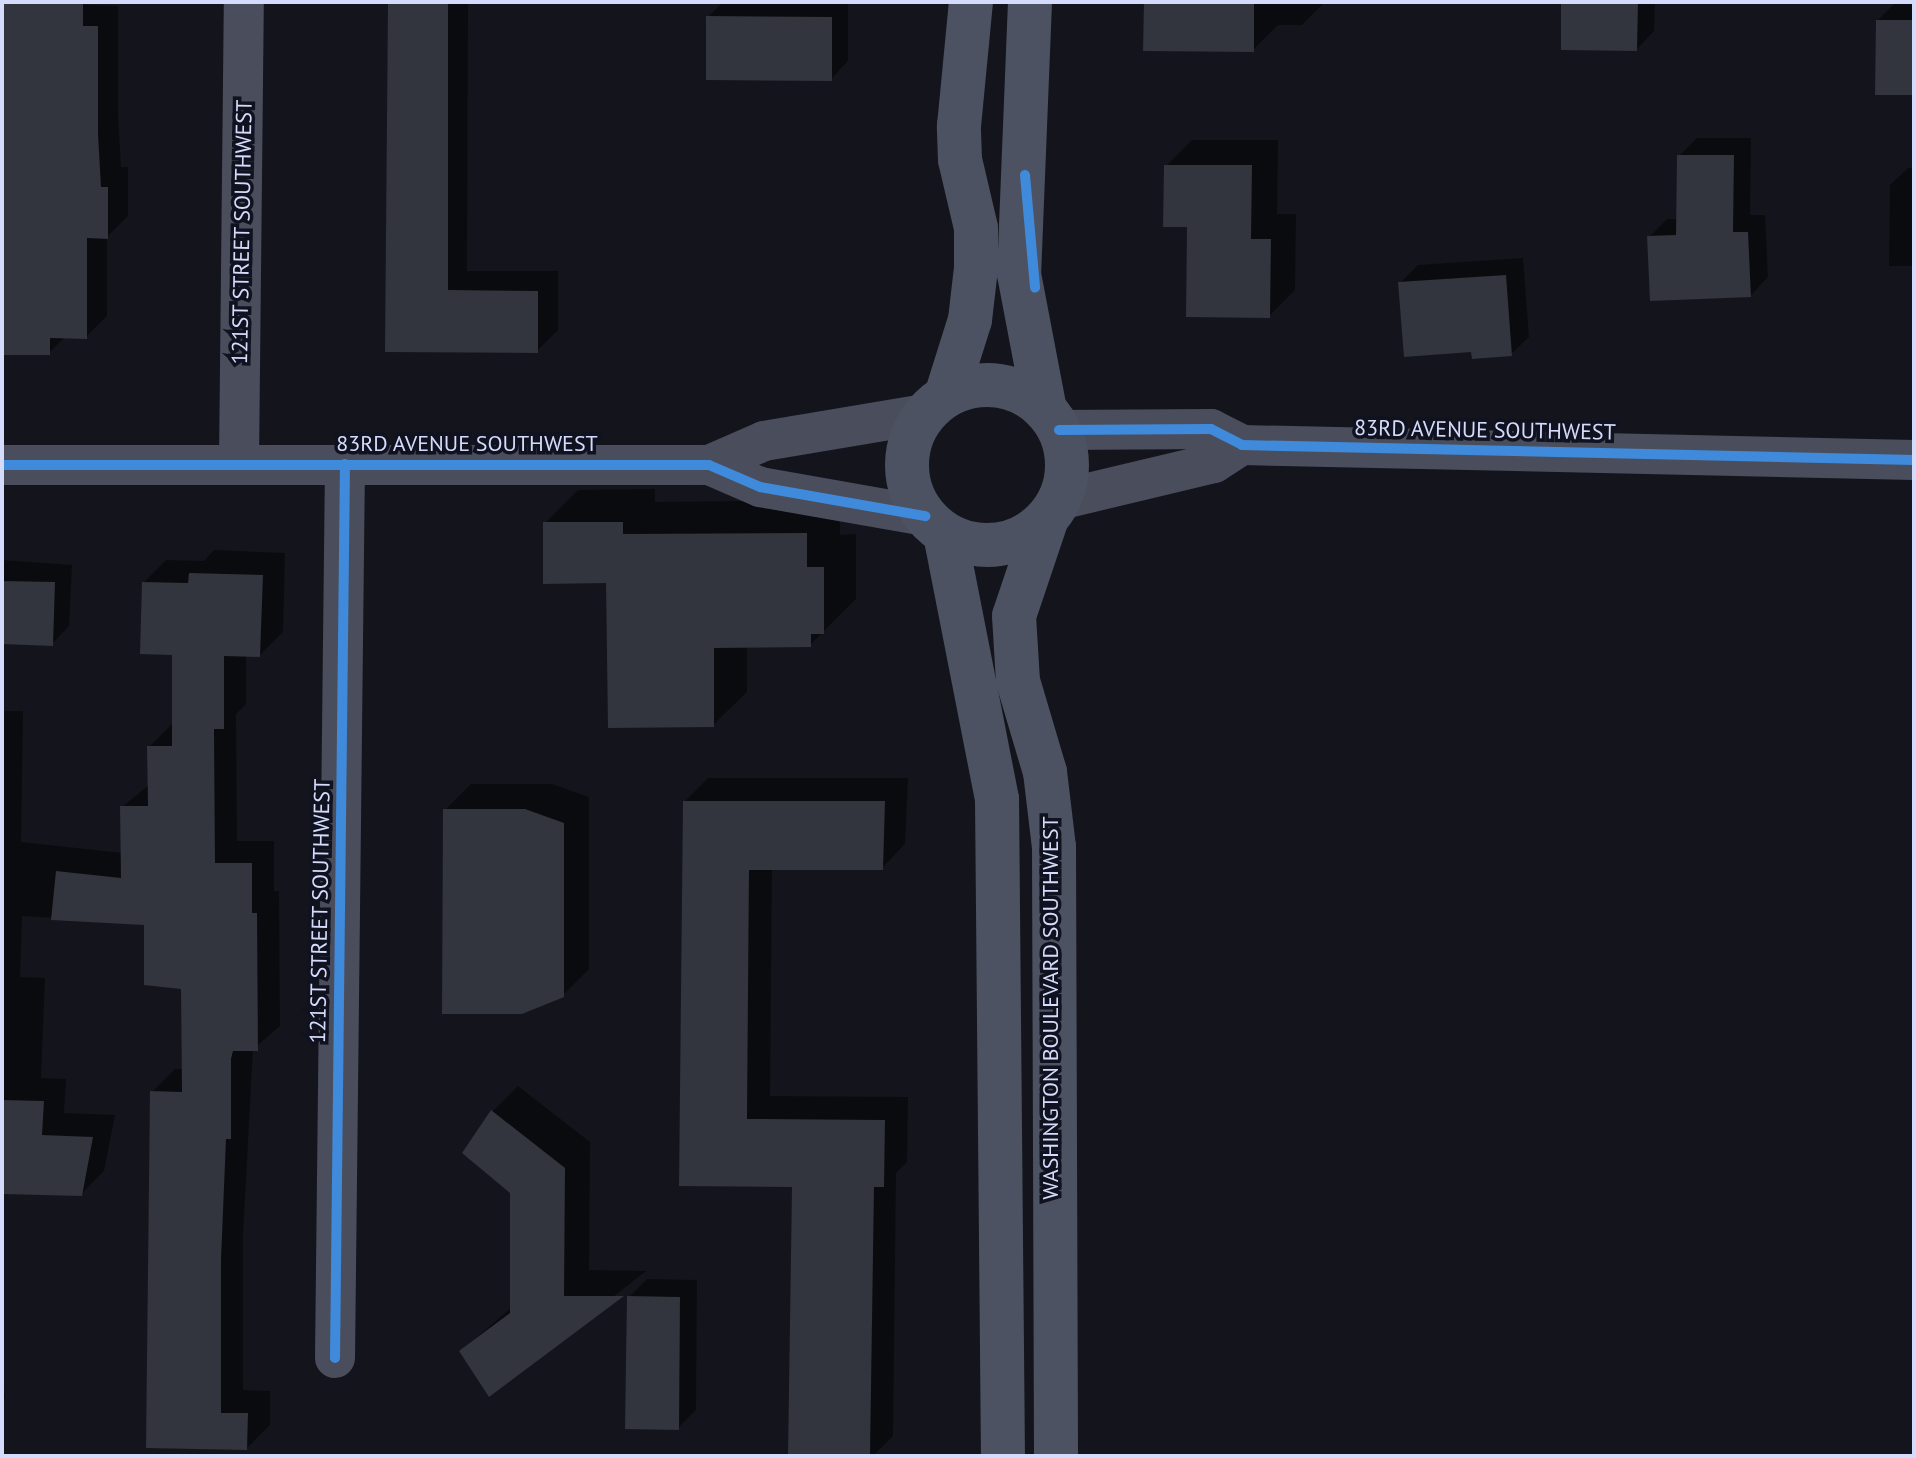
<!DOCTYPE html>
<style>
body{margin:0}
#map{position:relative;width:1916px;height:1458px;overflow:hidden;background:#14151c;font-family:"PT Sans",sans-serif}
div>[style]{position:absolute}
.shadow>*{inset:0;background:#0007}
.building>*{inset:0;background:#32343e}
.street>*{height:40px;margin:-20px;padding:0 20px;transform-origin:20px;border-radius:20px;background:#4a4e5c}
.secondary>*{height:44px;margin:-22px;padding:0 22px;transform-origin:22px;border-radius:22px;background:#4d5262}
.secondary>.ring{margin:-22px;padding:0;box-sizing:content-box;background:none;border:44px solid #4d5262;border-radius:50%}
.cycleway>*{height:10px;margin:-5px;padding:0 5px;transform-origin:5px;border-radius:5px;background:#408adc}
span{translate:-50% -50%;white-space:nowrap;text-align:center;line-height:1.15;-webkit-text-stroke:7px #101220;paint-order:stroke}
.street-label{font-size:22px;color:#d5dbfa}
.frame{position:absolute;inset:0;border:4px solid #d5dbfa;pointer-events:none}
</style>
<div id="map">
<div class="shadow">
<i style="clip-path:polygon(2px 2px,118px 6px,118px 112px,121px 167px,128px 167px,128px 216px,107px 237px,107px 316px,86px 337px,66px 336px,49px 353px,2px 353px)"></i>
<i style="clip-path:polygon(390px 2px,468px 2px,467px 271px,558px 271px,558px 330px,537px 351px,387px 350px)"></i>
<i style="clip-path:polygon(723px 2px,848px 2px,848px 61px,831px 79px,708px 17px)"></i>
<i style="clip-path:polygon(1146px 2px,1325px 2px,1302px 25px,1278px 25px,1253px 50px)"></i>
<i style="clip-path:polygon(1563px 2px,1655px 2px,1654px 31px,1637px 49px)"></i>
<i style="clip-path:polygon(1896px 2px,1914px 2px,1914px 93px,1878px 20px)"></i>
<i style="clip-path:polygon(1697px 138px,1751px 138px,1750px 215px,1765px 215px,1768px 277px,1751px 295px,1649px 237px,1667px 219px,1678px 219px,1679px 156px)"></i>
<i style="clip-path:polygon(1192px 140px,1278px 140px,1277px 214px,1296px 214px,1295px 290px,1269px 316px,1189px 225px,1166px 166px)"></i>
<i style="clip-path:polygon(1908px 168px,1914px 168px,1914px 266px,1889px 266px,1890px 185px)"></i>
<i style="clip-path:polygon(1523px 258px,1529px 337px,1511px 354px,1473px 350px,1400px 283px,1418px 265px)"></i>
<i style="clip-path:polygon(655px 489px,655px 502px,840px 500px,840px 535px,856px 534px,856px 599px,810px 645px,747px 645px,747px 692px,713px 725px,608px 581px,545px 523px,578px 490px)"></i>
<i style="clip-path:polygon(214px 550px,285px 553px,283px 632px,260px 655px,246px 655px,246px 704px,236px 714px,237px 841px,274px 841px,274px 891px,279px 891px,280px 1026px,253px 1049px,243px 1235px,243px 1390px,270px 1391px,270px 1425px,247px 1448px,148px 1446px,152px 1092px,175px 1069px,184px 1069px,183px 987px,146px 923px,22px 916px,20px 977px,45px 978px,41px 1078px,66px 1079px,64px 1113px,115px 1115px,104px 1171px,81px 1194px,2px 1192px,2px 711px,23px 711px,21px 842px,123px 853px,122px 807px,150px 784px,149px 747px,172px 724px,174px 653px,143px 583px,166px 560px,204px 561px)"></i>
<i style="clip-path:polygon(2px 560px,72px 565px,69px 626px,52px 644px,2px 642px)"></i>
<i style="clip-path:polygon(708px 778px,908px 778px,905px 844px,882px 868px,772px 868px,770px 1096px,908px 1097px,907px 1162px,896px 1173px,893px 1436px,873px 1456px,790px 1456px,794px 1185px,681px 1184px,685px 801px)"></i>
<i style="clip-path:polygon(471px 784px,552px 784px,589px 797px,589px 969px,563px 995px,445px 810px)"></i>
<i style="clip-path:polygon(518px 1086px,590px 1142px,589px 1270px,646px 1271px,490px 1394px,461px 1351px,512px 1307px,512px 1192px,493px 1111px)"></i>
<i style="clip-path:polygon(647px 1279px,697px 1280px,696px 1410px,678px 1428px,629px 1297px)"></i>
<i style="clip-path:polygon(2px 1363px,5px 1398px,2px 1401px)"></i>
</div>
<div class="building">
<i style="clip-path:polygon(388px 2px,448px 2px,448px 290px,538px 291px,538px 353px,385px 352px)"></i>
<i style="clip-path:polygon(1144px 2px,1254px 2px,1254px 52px,1143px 51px)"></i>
<i style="clip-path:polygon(1561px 2px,1638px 2px,1637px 51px,1561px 50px)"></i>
<i style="clip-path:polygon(2px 3px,83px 4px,83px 26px,98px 26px,98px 134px,101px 187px,108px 187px,108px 239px,87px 238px,87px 339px,50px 338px,50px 355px,2px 355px)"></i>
<i style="clip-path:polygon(706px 16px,832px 17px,832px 81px,706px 80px)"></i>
<i style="clip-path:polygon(1876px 20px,1914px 20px,1914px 95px,1875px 95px)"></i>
<i style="clip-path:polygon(1677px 155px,1734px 155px,1733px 232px,1748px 232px,1751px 297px,1650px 301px,1647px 236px,1676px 235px)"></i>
<i style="clip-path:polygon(1164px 165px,1252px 165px,1251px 239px,1271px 239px,1270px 318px,1186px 317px,1187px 227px,1163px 227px)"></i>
<i style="clip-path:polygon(1506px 275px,1512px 356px,1472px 359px,1471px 352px,1404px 357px,1398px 282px)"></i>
<i style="clip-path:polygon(543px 522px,623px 522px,623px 534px,807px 533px,807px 567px,824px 567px,824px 634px,811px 634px,811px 647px,714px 648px,714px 727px,608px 728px,606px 583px,543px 584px)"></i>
<i style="clip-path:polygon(189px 573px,263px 575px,260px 657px,224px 656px,224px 729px,214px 729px,215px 863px,252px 863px,252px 913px,257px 913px,258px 1051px,233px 1051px,231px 1059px,231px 1139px,226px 1139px,221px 1260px,221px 1413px,248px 1413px,247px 1450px,146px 1448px,150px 1091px,182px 1092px,181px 989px,144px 985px,144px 925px,51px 920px,56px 871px,121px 878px,120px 806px,148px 806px,147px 746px,172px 746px,172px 655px,140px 654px,142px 582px,188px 583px)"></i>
<i style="clip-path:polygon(2px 581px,55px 582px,53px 646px,2px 644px)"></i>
<i style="clip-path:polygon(683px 801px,885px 801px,883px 870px,749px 870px,747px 1119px,885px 1120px,884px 1187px,874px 1187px,870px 1456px,788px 1456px,792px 1187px,679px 1186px)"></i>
<i style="clip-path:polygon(443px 809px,525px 809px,564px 823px,564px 997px,522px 1014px,442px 1014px)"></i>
<i style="clip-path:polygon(2px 1100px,44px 1101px,42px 1135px,93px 1137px,82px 1196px,2px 1194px)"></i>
<i style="clip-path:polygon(491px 1110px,565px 1168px,564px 1296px,624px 1296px,489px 1397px,459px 1351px,510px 1313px,510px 1193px,462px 1153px)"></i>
<i style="clip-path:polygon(627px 1296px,680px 1297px,679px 1430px,625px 1429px)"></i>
</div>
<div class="street">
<i style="left:1059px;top:430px;width:152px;rotate:-0.4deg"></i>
<i style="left:1211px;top:429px;width:35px;rotate:27deg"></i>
<i style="left:1242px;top:445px;width:672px;rotate:1.28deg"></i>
<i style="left:239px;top:463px;width:461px;rotate:-89.4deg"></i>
<i style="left:2px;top:465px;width:707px"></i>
<i style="left:709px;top:465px;width:56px;rotate:23.3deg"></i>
<i style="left:760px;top:487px;width:168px;rotate:10deg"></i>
<i style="left:709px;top:465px;width:60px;rotate:-23.6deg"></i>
<i style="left:764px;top:441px;width:163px;rotate:-9.5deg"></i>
<i style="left:1059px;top:500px;width:159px;rotate:-13.4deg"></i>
<i style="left:1214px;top:463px;width:33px;rotate:-33deg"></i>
<i style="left:335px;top:1358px;width:894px;rotate:-89.36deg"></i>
</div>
<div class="secondary">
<i style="left:1030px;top:2px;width:272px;rotate:92.3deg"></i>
<i style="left:1019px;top:274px;width:138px;rotate:79.2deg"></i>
<i class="ring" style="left:907px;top:385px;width:116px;height:116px"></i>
<i style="left:946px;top:396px;width:80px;rotate:-72.5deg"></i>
<i style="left:970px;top:320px;width:52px;rotate:-83.4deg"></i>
<i style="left:976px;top:268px;width:40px;rotate:-90deg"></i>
<i style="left:976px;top:228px;width:70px;rotate:-103.2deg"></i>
<i style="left:960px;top:160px;width:34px;rotate:-92deg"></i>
<i style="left:959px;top:126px;width:125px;rotate:-84.5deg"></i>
<i style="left:1046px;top:521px;width:100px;rotate:108.6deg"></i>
<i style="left:1014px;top:616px;width:65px;rotate:86.5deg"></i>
<i style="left:1018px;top:681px;width:95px;rotate:73.5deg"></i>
<i style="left:1045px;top:772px;width:76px;rotate:83.2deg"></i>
<i style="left:1054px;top:847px;width:609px;rotate:89.81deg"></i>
<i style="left:945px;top:534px;width:270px;rotate:78.9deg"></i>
<i style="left:997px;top:799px;width:657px;rotate:89.48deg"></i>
</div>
<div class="cycleway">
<i style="left:1025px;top:175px;width:113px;rotate:84.9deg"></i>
<i style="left:1059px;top:430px;width:152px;rotate:-0.4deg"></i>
<i style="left:1211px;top:429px;width:35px;rotate:27deg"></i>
<i style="left:1242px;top:445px;width:672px;rotate:1.28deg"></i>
<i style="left:2px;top:465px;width:707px"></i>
<i style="left:709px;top:465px;width:56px;rotate:23.3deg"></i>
<i style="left:760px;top:487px;width:168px;rotate:10deg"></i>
<i style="left:335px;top:1358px;width:894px;rotate:-89.36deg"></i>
</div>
<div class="street-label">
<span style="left:242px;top:232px;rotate:-89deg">121ST STREET SOUTHWEST</span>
<span style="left:1485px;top:430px;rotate:1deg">83RD AVENUE SOUTHWEST</span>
<span style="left:467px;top:444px">83RD AVENUE SOUTHWEST</span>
<span style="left:320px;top:911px;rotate:-89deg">121ST STREET SOUTHWEST</span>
<span style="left:1051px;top:1008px;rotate:-90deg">WASHINGTON BOULEVARD SOUTHWEST</span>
</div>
<div class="frame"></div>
</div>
